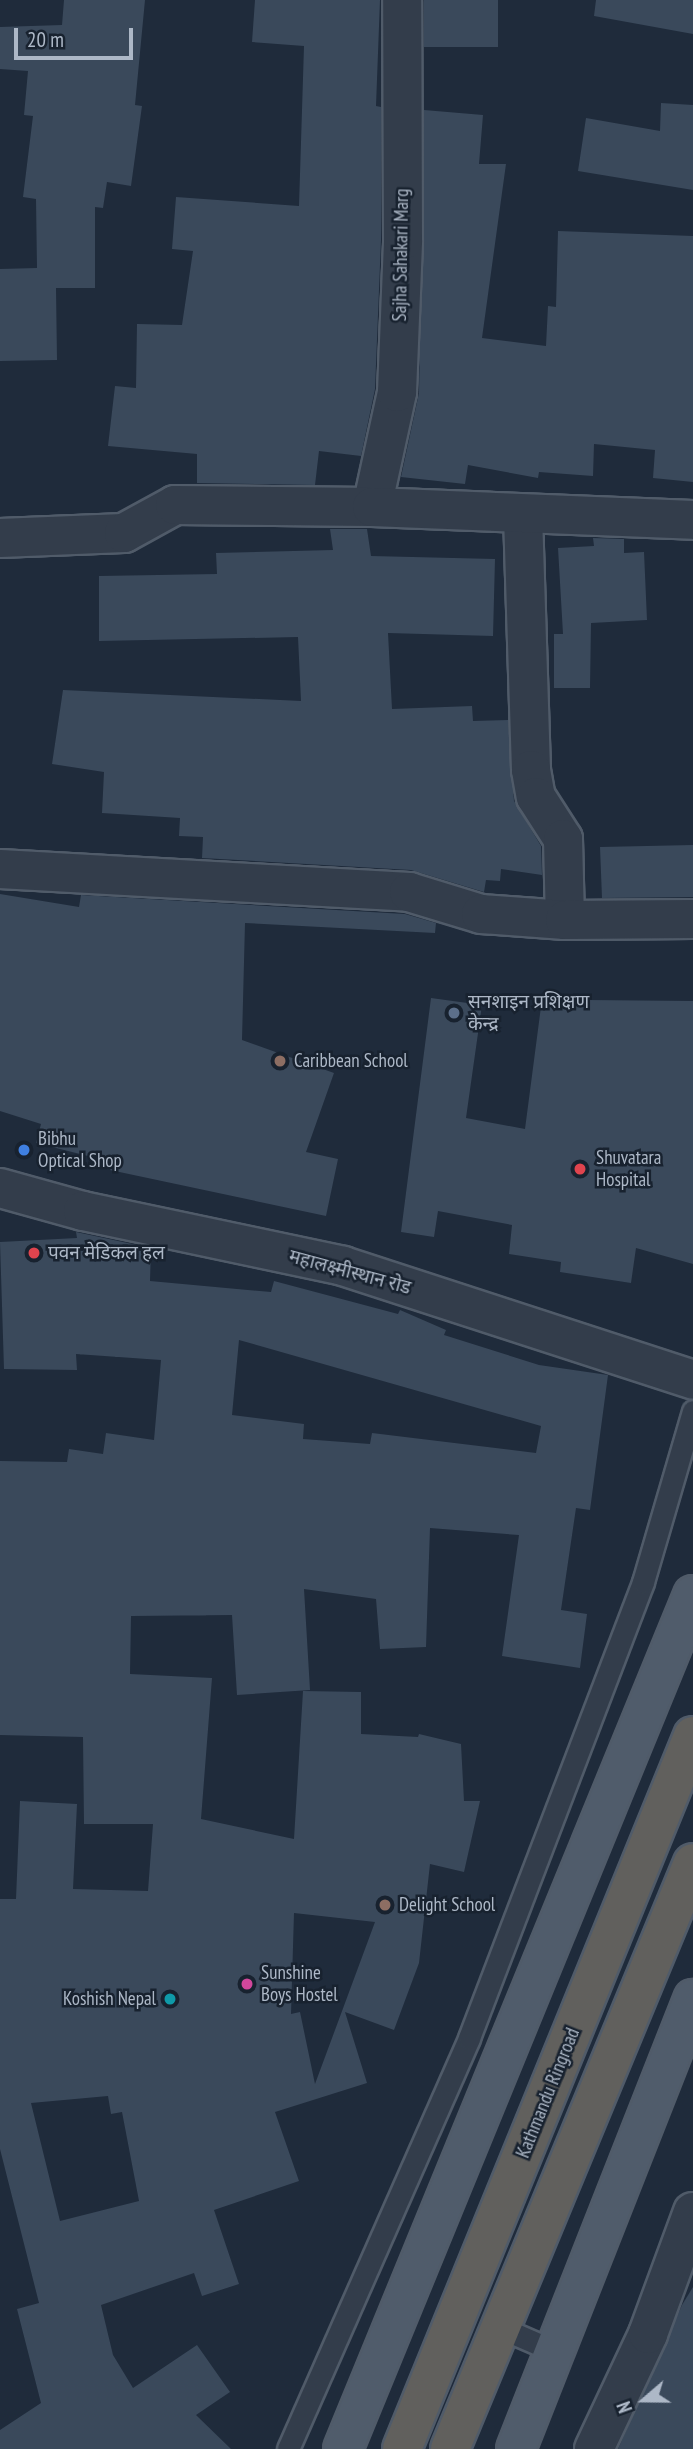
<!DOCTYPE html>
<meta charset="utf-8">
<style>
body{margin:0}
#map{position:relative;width:693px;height:2449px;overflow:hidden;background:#1f2b3b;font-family:"PT Sans Narrow","Noto Sans Devanagari",sans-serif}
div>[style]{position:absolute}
.building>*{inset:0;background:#3a495b}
.roads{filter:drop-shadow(2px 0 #505b69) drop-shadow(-2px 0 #505b69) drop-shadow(0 2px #505b69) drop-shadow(0 -2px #505b69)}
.service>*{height:21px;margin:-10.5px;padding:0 10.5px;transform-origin:10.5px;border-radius:10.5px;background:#333d4b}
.minor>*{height:38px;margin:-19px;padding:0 19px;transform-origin:19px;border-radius:19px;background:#333d4b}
.tertiary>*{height:38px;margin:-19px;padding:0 19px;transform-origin:19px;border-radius:19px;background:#333d4b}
.primary>*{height:38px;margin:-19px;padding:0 19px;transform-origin:19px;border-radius:19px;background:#505c6b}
.trunk>*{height:38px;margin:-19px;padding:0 19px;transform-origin:19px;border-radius:19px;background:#61605d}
.dots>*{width:19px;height:19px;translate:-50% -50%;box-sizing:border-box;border:4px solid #18222f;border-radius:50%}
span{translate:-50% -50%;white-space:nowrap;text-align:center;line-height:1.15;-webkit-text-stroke:5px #18222f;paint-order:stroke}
.street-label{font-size:19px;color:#adb8c7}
.poi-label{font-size:19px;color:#adb8c7}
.left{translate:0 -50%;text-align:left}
.right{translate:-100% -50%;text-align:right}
.north{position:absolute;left:609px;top:2365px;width:70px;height:70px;-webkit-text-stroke:5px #18222f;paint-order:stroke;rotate:250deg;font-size:19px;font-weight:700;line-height:28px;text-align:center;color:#adb8c7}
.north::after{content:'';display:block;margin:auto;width:24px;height:32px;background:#adb8c7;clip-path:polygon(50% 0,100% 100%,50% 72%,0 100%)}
.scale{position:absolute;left:14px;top:28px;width:119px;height:32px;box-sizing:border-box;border:4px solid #adb8c7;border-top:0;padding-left:9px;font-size:21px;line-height:24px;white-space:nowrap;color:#adb8c7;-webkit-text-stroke:5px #18222f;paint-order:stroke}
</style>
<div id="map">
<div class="building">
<i style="clip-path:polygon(64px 0,145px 0,135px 105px,142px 106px,131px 186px,107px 182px,103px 208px,95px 207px,95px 288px,56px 288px,57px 360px,0 361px,0 269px,37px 268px,36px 199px,23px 197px,33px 116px,24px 115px,28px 71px,0 69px,0 27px,62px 25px)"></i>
<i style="clip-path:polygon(255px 0,380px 0,376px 106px,381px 107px,381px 240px,375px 389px,361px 456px,319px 451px,315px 485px,197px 483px,197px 454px,108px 446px,115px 386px,136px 388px,137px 324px,182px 325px,193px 251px,172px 249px,176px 197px,299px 206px,304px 46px,252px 42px)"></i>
<i style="clip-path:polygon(424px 0,498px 0,498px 47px,424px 47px)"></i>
<i style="clip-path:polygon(596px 0,693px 0,693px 34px,594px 16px)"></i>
<i style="clip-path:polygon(661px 103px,693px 105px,693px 190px,578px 171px,586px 118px,660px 131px)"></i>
<i style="clip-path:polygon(424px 110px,483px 115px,479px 164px,506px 164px,482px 338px,546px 346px,548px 306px,556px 307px,558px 231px,693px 236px,693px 482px,653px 478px,655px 450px,594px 444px,593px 476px,539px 472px,538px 478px,468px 465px,465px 484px,401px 477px,419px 393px)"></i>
<i style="clip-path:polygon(330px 529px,367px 529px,371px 556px,495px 559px,493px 636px,388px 633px,392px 709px,472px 706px,473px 721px,508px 720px,514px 801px,541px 846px,542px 875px,501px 869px,500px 881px,486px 880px,484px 892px,411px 870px,202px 858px,203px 837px,179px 836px,180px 818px,102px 813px,104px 772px,52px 764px,63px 690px,301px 701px,298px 637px,99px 641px,99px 576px,217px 574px,216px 553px,333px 550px)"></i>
<i style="clip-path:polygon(593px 538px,624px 539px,624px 553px,644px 552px,647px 620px,591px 623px,590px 688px,554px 688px,554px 634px,563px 634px,558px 548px,594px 546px)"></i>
<i style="clip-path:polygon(693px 845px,693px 897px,602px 898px,600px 847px)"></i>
<i style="clip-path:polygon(0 894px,79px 907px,81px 895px,405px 914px,436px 923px,435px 933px,245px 923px,242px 1040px,334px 1073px,306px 1152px,338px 1159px,326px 1216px,110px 1170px,112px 1162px,36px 1143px,41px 1124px,0 1111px)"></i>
<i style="clip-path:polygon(431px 998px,482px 1005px,466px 1118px,525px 1129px,542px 999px,587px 1005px,587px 1000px,693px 1001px,693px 1264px,636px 1248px,631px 1283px,560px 1272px,561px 1262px,509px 1254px,512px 1225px,438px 1211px,434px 1237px,401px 1232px)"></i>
<i style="clip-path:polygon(evenodd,76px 1232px,151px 1248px,150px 1281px,271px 1292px,274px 1281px,398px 1314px,400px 1310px,446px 1330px,444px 1335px,539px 1365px,608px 1375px,590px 1510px,576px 1508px,561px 1610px,587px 1614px,580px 1668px,502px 1656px,519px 1535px,430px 1528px,426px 1647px,380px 1649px,376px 1599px,304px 1589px,310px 1690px,237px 1695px,232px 1615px,131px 1616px,130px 1674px,212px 1678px,201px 1819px,294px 1839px,303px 1691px,361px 1692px,361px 1734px,418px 1737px,419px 1734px,461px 1744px,464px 1801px,480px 1801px,464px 1872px,430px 1864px,419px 1963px,394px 2030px,345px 2012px,367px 2083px,275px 2112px,299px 2181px,214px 2210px,239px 2284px,202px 2296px,194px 2273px,101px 2305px,113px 2355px,133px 2388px,197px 2345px,230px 2392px,196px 2415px,231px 2449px,0 2449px,0 2430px,41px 2403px,17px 2309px,39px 2303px,0 2149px,0 1899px,16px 1899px,20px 1801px,77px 1804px,73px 1889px,148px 1891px,153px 1824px,84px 1824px,83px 1737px,0 1735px,0 1461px,67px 1462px,69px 1449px,103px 1454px,106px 1433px,154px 1440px,161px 1360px,76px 1354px,77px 1370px,4px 1369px,0 1242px,77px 1238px,76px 1232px,239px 1340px,541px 1426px,536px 1453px,372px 1433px,370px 1444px,303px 1439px,304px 1424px,232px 1415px,239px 1340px,76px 1232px,294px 1913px,375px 1922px,315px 2084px,300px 2012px,291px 2014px,294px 1913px,76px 1232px,108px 2096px,111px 2114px,122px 2112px,139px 2201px,60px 2221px,31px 2103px,108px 2096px)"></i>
<i style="clip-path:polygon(693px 2287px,693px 2449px,618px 2449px,682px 2305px)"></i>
</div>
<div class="roads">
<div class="service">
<i style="left:499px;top:2327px;width:58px;rotate:23.5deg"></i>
<i style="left:288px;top:2449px;width:449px;rotate:-66.2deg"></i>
<i style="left:469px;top:2038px;width:488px;rotate:-69.1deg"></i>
<i style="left:643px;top:1582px;width:178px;rotate:-73.7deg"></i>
</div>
<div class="minor">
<i style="left:372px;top:507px;width:118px;rotate:-77.7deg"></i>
<i style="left:397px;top:392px;width:152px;rotate:-87.7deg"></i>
<i style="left:403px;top:240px;width:240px;rotate:-90.2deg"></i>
<i style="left:523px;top:515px;width:255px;rotate:88.2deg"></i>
<i style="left:531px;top:770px;width:27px;rotate:80deg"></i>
<i style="left:536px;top:797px;width:50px;rotate:57.3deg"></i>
<i style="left:563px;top:839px;width:81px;rotate:88.6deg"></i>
<i style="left:0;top:538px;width:124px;rotate:-2.3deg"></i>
<i style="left:124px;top:533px;width:58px;rotate:-28.8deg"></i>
<i style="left:175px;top:505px;width:197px;rotate:0.6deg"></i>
<i style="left:372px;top:507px;width:321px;rotate:2.3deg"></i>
<i style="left:0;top:869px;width:410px;rotate:3.2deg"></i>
<i style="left:409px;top:892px;width:75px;rotate:17deg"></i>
<i style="left:481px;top:914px;width:84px;rotate:4.1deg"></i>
<i style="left:565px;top:920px;width:128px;rotate:-0.4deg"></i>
<i style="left:594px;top:2449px;width:127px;rotate:-64.8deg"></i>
<i style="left:648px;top:2334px;width:130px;rotate:-69.8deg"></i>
</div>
<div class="tertiary">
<i style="left:0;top:1188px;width:86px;rotate:15.5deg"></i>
<i style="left:83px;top:1211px;width:266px;rotate:11.9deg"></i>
<i style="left:343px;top:1266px;width:368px;rotate:18deg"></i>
</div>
<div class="primary">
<i style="left:343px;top:2449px;width:923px;rotate:-67.71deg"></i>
<i style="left:516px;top:2449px;width:484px;rotate:-68.5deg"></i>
</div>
<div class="trunk">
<i style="left:402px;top:2449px;width:770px;rotate:-67.8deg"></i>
<i style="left:450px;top:2449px;width:634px;rotate:-67.48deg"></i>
</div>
</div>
<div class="dots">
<i style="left:454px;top:1013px;background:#5c6f8a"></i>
<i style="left:280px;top:1061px;background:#8d6e63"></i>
<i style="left:24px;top:1150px;background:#3f7fe0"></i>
<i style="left:580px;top:1169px;background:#e0444e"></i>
<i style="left:34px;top:1253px;background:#e0444e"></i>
<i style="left:385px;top:1905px;background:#8d6e63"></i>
<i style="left:247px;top:1984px;background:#d1479c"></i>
<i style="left:170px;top:1999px;background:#0f9aa8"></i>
</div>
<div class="street-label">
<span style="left:401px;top:255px;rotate:-89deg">Sajha Sahakari Marg</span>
<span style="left:350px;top:1272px;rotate:15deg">महालक्ष्मीस्थान रोड</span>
<span style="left:548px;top:2093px;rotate:-68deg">Kathmandu Ringroad</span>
</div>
<div class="poi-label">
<span class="left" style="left:468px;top:1013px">सनशाइन प्रशिक्षण<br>केन्द्र</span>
<span class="left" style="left:294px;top:1061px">Caribbean School</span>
<span class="left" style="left:38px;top:1150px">Bibhu<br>Optical Shop</span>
<span class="left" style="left:596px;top:1169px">Shuvatara<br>Hospital</span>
<span class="left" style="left:48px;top:1253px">पवन मेडिकल हल</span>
<span class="left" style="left:399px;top:1905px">Delight School</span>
<span class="left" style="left:261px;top:1984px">Sunshine<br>Boys Hostel</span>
<span class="right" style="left:156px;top:1999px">Koshish Nepal</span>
</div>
<div class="north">N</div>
<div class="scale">20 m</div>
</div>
